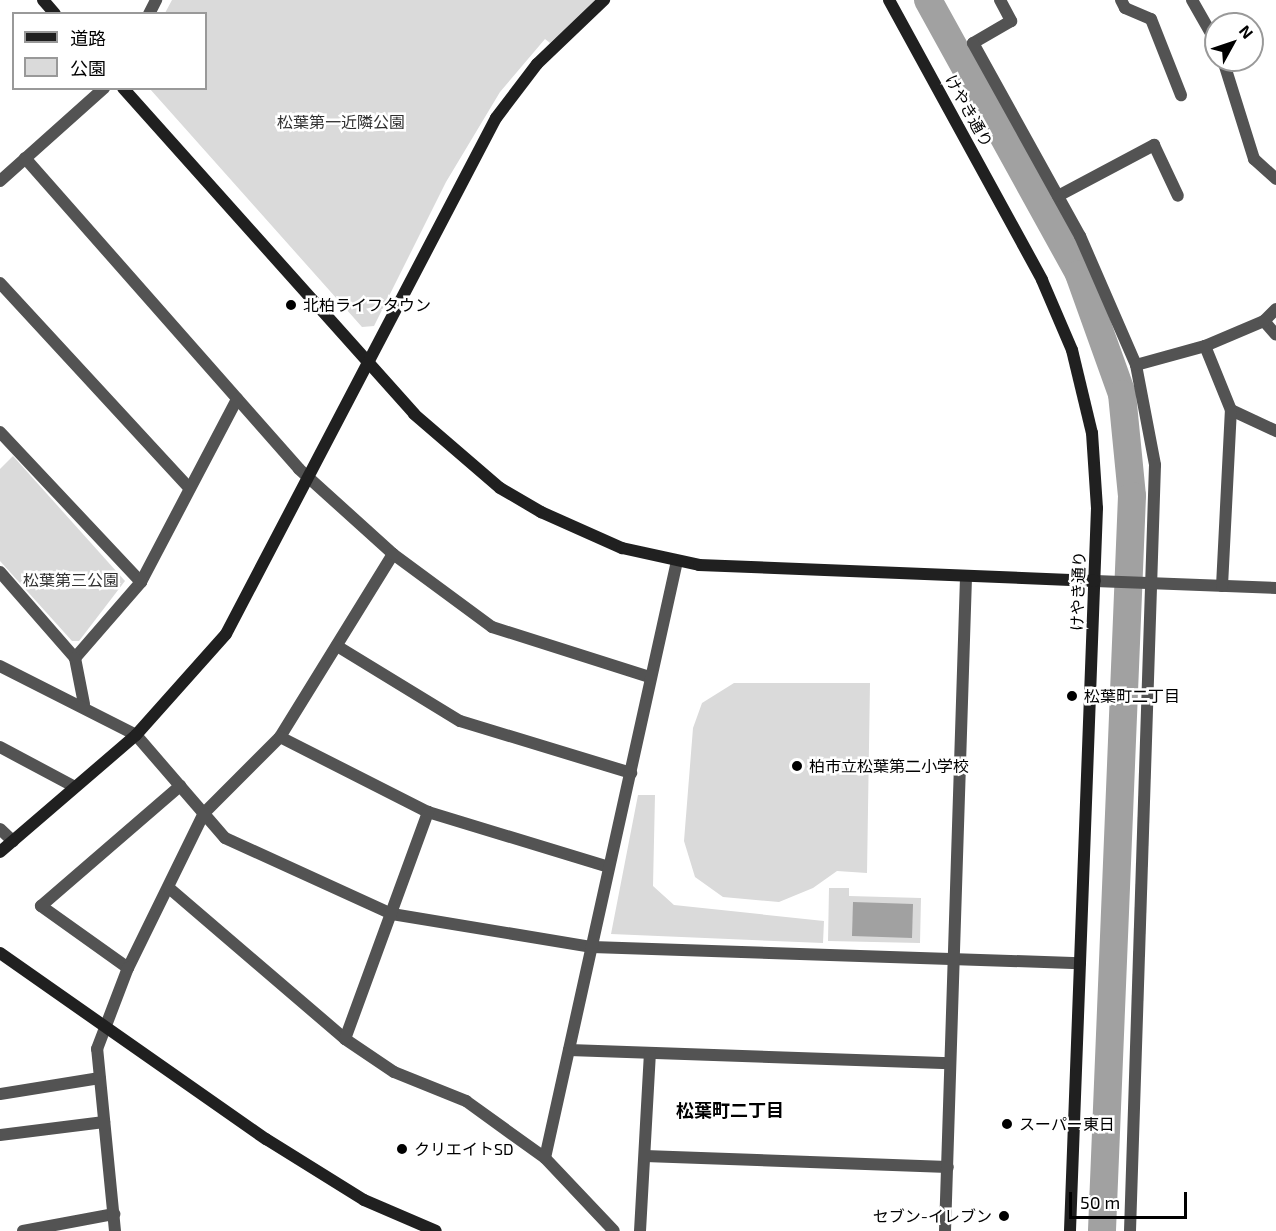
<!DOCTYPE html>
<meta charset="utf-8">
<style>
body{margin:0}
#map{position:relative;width:1276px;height:1231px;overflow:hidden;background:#fff;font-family:"Exo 2","Noto Sans JP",sans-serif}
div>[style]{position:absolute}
.green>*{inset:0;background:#dadada}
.water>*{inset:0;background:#a1a1a1}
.river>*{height:28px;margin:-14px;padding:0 14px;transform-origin:14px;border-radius:14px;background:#a1a1a1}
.street>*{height:12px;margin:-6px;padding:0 6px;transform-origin:6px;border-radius:6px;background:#535353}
.secondary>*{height:12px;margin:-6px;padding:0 6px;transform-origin:6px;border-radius:6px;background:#202020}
.dots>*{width:16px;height:16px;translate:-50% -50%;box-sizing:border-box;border:3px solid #fff;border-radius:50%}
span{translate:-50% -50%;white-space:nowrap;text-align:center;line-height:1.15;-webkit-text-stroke:5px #fff;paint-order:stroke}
.street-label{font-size:16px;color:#000}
.park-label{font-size:16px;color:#313131}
.poi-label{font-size:16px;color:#000}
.left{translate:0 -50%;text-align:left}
.right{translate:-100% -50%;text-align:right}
.neighbourhood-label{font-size:18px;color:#000;font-weight:700}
.legend{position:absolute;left:12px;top:12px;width:195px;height:78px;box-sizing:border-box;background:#fff;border:2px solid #999;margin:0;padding:8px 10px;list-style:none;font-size:18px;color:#000}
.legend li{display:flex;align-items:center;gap:12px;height:30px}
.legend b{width:30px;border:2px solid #999}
.north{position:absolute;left:1204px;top:12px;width:60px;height:60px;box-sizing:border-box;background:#fff;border:2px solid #999;border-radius:50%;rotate:50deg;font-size:16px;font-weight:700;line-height:24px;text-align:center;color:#000}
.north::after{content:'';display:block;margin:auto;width:21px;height:27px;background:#000;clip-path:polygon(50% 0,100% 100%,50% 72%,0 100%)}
.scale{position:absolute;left:1069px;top:1192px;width:118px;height:27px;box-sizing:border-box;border:3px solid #000;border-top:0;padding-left:8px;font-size:18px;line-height:21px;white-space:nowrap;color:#000;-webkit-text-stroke:4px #fff;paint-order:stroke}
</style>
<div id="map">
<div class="green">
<i style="clip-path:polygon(172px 0,597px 0,550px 43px,545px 39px,500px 92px,446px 182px,374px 326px,362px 327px,150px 89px,206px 88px,206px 14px,165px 13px)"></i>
<i style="clip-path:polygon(13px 456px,125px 581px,79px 641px,72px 641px,0 561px,0 469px)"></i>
<i style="clip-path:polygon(734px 683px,870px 683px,867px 873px,837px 871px,813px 888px,779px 902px,723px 897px,695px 877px,684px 841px,693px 728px,702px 703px)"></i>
<i style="clip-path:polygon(638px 795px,655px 795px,653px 886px,674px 905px,824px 921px,823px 943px,611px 934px)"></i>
<i style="clip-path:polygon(829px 888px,849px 888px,849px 896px,921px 898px,920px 943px,828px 941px)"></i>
</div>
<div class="water">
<i style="clip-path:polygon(853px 902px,913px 904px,912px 938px,852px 936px)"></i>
</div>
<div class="river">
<i style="left:928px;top:0;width:313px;rotate:61.1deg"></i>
<i style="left:1079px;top:274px;width:127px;rotate:70.3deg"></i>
<i style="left:1122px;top:394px;width:102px;rotate:84.4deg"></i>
<i style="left:1132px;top:496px;width:736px;rotate:92.34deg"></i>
</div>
<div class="street">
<i style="left:1000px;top:0;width:24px;rotate:62deg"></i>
<i style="left:1011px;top:21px;width:44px;rotate:149.9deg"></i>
<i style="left:973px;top:43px;width:221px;rotate:61deg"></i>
<i style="left:1080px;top:236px;width:141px;rotate:66.5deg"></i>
<i style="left:1136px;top:365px;width:102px;rotate:79.2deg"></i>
<i style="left:1155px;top:465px;width:766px;rotate:91.87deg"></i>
<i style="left:1121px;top:0;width:9px;rotate:63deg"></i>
<i style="left:1125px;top:8px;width:28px;rotate:23deg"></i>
<i style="left:1151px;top:19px;width:82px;rotate:68.5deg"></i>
<i style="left:1192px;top:0;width:48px;rotate:60.3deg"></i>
<i style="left:149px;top:14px;width:16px;rotate:-63deg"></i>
<i style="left:1223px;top:60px;width:104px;rotate:72.6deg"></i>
<i style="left:1254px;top:159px;width:30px;rotate:42deg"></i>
<i style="left:25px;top:158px;width:414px;rotate:48.6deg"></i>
<i style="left:299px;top:469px;width:127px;rotate:42.1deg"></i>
<i style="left:393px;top:554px;width:215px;rotate:121.7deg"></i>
<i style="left:280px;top:737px;width:107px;rotate:135deg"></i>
<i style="left:204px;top:813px;width:173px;rotate:116.1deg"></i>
<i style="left:128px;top:968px;width:107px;rotate:-144.5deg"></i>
<i style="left:41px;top:906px;width:184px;rotate:-40.8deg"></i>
<i style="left:0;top:181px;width:140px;rotate:-41.8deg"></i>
<i style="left:1058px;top:196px;width:109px;rotate:-28deg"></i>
<i style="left:1154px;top:145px;width:56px;rotate:64.8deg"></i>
<i style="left:0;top:283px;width:279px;rotate:47.3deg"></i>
<i style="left:1264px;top:321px;width:18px;rotate:49deg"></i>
<i style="left:1205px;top:346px;width:69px;rotate:67.9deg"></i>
<i style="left:1231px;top:410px;width:50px;rotate:25deg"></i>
<i style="left:1136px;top:365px;width:72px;rotate:-15.4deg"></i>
<i style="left:1205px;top:346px;width:64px;rotate:-23deg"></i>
<i style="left:1264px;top:321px;width:17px;rotate:-45deg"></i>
<i style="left:0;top:432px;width:206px;rotate:46.8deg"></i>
<i style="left:393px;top:554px;width:123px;rotate:36.4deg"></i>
<i style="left:492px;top:627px;width:166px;rotate:17.6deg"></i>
<i style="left:0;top:572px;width:114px;rotate:48.9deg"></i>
<i style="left:75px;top:658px;width:101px;rotate:-49deg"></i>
<i style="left:141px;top:582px;width:207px;rotate:-62.3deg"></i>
<i style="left:1095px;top:581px;width:181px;rotate:2.2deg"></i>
<i style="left:1222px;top:586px;width:176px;rotate:-87.1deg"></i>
<i style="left:337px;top:646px;width:144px;rotate:31.4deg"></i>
<i style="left:460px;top:721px;width:179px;rotate:16.9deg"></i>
<i style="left:75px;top:658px;width:47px;rotate:78.9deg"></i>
<i style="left:0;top:666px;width:153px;rotate:26.9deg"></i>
<i style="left:136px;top:735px;width:136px;rotate:49.2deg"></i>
<i style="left:225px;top:838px;width:183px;rotate:24.5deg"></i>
<i style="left:392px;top:914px;width:203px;rotate:9.4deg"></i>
<i style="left:592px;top:947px;width:488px;rotate:1.9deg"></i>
<i style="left:280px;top:737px;width:166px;rotate:26.9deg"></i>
<i style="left:428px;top:812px;width:189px;rotate:16.9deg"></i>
<i style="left:0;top:747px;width:85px;rotate:28.1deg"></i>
<i style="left:0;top:829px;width:18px;rotate:43deg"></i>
<i style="left:169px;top:888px;width:232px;rotate:40.6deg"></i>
<i style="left:345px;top:1039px;width:59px;rotate:34deg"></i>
<i style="left:394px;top:1072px;width:78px;rotate:21.9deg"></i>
<i style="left:466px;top:1101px;width:97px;rotate:35.8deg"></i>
<i style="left:545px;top:1158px;width:100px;rotate:46.6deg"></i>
<i style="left:345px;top:1039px;width:242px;rotate:-69.9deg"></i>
<i style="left:569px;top:1050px;width:381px;rotate:2deg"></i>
<i style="left:0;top:1094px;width:101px;rotate:-9.1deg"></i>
<i style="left:0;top:1135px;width:105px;rotate:-7.1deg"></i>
<i style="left:645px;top:1156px;width:303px;rotate:2.1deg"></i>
<i style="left:545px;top:1158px;width:611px;rotate:-77.53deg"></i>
<i style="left:23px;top:1231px;width:93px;rotate:-10.6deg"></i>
<i style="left:115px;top:1231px;width:183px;rotate:-95.6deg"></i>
<i style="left:97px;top:1049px;width:87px;rotate:-69.1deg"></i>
<i style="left:640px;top:1231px;width:178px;rotate:-86.8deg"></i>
<i style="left:945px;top:1231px;width:655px;rotate:-88.16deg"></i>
</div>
<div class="secondary">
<i style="left:43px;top:0;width:18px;rotate:49deg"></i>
<i style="left:889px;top:0;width:319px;rotate:61.3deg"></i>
<i style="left:1042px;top:280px;width:76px;rotate:66.8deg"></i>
<i style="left:1072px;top:350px;width:85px;rotate:76.5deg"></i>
<i style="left:1092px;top:433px;width:75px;rotate:86.2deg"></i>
<i style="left:1097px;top:508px;width:724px;rotate:92.14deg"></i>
<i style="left:123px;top:88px;width:437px;rotate:48.2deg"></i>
<i style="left:414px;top:414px;width:113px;rotate:40.7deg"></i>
<i style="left:500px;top:488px;width:48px;rotate:30.3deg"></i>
<i style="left:541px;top:512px;width:89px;rotate:24deg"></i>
<i style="left:622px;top:548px;width:79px;rotate:12.4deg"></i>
<i style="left:699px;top:565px;width:396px;rotate:2.3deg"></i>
<i style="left:0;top:852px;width:179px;rotate:-40.7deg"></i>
<i style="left:136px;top:735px;width:135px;rotate:-48.3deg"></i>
<i style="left:226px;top:634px;width:582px;rotate:-62.38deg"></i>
<i style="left:496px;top:118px;width:68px;rotate:-52.8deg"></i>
<i style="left:537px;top:64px;width:93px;rotate:-43.7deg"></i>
<i style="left:0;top:953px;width:325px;rotate:35deg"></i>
<i style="left:266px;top:1139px;width:115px;rotate:31.9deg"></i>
<i style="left:364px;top:1200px;width:78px;rotate:23.3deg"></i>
</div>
<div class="dots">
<i style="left:291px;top:305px;background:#000"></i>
<i style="left:1072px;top:696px;background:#000"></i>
<i style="left:797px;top:766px;background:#000"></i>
<i style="left:1007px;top:1124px;background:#000"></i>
<i style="left:402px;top:1149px;background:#000"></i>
<i style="left:1004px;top:1216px;background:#000"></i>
</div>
<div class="street-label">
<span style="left:969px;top:111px;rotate:61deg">けやき通り</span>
<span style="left:1078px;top:591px;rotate:-88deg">けやき通り</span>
</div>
<div class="park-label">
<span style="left:341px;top:122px">松葉第一近隣公園</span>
<span style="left:71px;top:580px">松葉第三公園</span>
</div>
<div class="poi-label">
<span class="left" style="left:303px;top:305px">北柏ライフタウン</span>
<span class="left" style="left:1084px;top:696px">松葉町二丁目</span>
<span class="left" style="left:809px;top:766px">柏市立松葉第二小学校</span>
<span class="left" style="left:1019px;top:1124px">スーパー東日</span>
<span class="left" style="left:414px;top:1149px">クリエイトSD</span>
<span class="right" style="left:992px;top:1216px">セブン-イレブン</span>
</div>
<div class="neighbourhood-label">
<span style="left:730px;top:1110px">松葉町二丁目</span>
</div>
<ul class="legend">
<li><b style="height:8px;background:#202020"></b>道路</li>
<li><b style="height:16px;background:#dadada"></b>公園</li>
</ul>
<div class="north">N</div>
<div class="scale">50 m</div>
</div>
